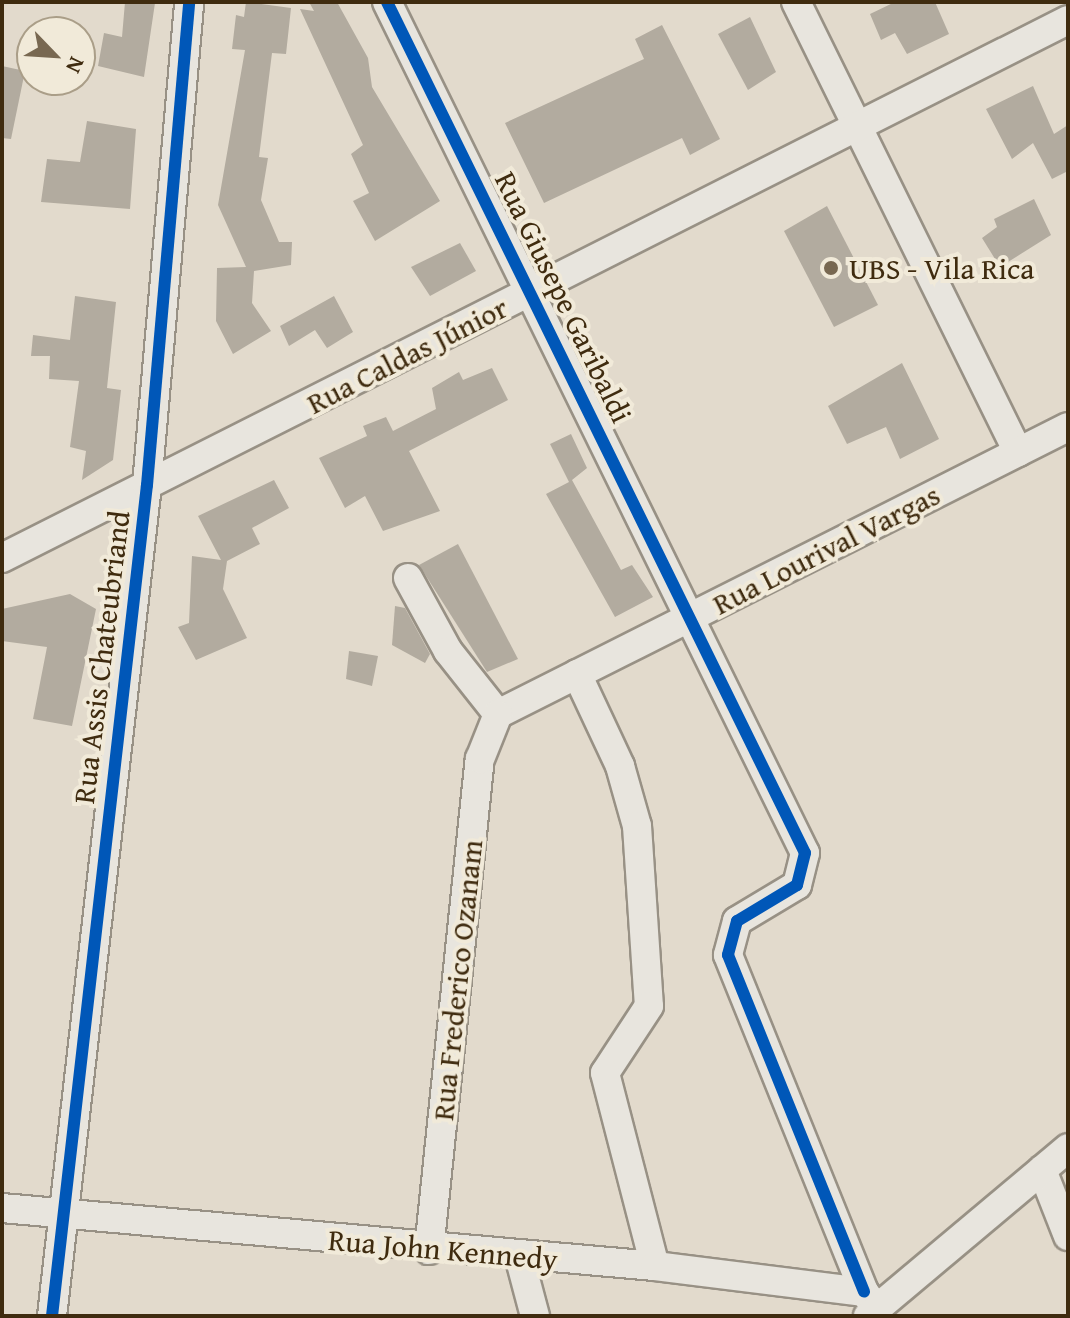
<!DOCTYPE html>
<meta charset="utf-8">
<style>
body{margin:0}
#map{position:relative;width:1070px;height:1318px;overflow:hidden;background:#e2dacc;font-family:"Gentium Book Plus",serif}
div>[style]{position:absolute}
.building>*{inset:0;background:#b2ab9f}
.roads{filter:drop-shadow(2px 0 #989185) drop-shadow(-2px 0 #989185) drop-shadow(0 2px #989185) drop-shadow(0 -2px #989185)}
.street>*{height:28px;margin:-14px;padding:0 14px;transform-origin:14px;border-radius:14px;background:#e8e5de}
.cycleway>*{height:12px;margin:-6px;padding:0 6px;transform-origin:6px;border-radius:6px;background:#0057b8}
.dots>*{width:22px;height:22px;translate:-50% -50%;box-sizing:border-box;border:4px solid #f1ead9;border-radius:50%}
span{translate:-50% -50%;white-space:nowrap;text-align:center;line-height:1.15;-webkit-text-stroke:8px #f1ead9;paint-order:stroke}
.poi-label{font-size:30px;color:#3f2b0f}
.left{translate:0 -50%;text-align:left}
.street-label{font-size:30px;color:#3f2b0f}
.frame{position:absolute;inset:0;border:4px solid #3f2b0f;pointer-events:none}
.north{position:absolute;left:16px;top:16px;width:80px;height:80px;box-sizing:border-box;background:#f1ead9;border:2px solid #aa9e88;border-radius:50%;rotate:115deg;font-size:22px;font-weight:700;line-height:32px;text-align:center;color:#3f2b0f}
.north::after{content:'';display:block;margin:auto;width:28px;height:36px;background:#786851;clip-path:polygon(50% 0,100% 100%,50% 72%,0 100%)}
</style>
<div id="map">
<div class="building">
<i style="clip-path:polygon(125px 2px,155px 3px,144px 77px,98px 66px,104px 33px,122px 37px)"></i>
<i style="clip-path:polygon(246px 2px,291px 8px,286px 54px,272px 53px,259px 157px,268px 158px,261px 200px,279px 242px,292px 242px,291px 265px,254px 271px,252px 303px,271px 331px,233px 354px,216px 321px,217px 268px,246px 267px,218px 205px,245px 50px,232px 49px,236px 15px,244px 17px)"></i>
<i style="clip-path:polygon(309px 2px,337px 2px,368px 58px,372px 87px,440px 201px,375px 241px,353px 201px,369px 193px,351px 154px,363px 145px,300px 9px,314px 11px)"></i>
<i style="clip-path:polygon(895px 2px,935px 2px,949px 34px,907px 54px,895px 33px,881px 40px,870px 14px)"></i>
<i style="clip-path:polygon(750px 17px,776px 72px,748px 90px,718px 34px)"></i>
<i style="clip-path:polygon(662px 25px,720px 139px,690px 155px,682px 138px,544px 203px,505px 123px,644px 59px,635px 39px)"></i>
<i style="clip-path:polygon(2px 66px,25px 71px,11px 139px,2px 138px)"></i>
<i style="clip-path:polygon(1033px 86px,1054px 134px,1068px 125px,1068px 171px,1052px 179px,1033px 143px,1012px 159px,986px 109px)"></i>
<i style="clip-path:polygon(87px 121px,136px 129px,130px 209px,41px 202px,47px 159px,80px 162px)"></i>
<i style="clip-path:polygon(1034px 199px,1051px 235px,1000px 267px,982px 238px,997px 227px,994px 219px)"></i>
<i style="clip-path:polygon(827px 206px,878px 305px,834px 327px,784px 231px)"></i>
<i style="clip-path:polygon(460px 243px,476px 271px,430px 296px,411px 267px)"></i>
<i style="clip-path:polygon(75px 296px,116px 302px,107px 388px,121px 390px,113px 460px,82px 480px,86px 451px,70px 447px,79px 381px,49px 379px,50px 356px,31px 356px,33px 335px,70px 340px)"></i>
<i style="clip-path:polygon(334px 296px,353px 332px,327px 348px,315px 330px,289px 346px,280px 326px)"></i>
<i style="clip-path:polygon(902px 363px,939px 439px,900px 459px,886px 427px,847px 444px,828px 406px)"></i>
<i style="clip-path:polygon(492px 368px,508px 400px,409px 451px,440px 511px,383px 531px,365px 496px,345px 508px,319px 458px,367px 436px,363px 426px,386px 417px,393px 431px,436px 409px,432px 388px,459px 372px,463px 380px)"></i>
<i style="clip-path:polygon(571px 434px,587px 468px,572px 480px,621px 570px,632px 565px,653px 597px,615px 617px,546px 494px,569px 482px,550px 444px)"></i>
<i style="clip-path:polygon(274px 480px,289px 508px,252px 528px,260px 544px,227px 561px,223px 589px,247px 638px,196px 660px,178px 627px,189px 623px,192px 556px,221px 560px,198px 516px)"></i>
<i style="clip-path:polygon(458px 544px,518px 659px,487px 672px,419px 565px)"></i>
<i style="clip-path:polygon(70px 594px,96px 609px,72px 726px,33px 719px,47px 647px,2px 641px,2px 609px)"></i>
<i style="clip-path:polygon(395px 606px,405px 608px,430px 654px,425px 663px,392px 645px)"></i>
<i style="clip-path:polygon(349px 651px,378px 656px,372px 686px,346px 679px)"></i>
</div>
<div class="roads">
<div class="street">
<i style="left:387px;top:2px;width:948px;rotate:63.84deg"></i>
<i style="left:805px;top:853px;width:33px;rotate:104deg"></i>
<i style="left:797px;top:885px;width:70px;rotate:149deg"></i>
<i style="left:737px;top:921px;width:35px;rotate:105deg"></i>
<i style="left:728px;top:955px;width:363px;rotate:68deg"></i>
<i style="left:796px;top:2px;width:502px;rotate:63.74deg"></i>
<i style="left:2px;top:558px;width:1194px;rotate:-26.78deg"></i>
<i style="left:408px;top:578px;width:83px;rotate:61.3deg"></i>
<i style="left:448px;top:651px;width:80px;rotate:51.6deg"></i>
<i style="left:577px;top:674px;width:102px;rotate:64.9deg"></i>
<i style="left:620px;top:766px;width:62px;rotate:74.2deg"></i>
<i style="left:637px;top:826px;width:180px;rotate:86.2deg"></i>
<i style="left:649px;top:1006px;width:80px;rotate:123.3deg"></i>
<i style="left:605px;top:1073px;width:199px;rotate:75.5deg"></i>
<i style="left:498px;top:714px;width:638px;rotate:-26.73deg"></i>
<i style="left:1042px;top:1170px;width:71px;rotate:68.5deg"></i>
<i style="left:2px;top:1208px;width:656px;rotate:5.08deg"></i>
<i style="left:655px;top:1266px;width:211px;rotate:7.1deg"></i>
<i style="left:864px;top:1292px;width:21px;rotate:51deg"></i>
<i style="left:429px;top:1250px;width:494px;rotate:-84.1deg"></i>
<i style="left:480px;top:759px;width:48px;rotate:-68.2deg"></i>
<i style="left:519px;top:1256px;width:62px;rotate:75.1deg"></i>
<i style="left:52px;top:1316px;width:836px;rotate:-83.48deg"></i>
<i style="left:147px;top:485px;width:485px;rotate:-85deg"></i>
<i style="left:868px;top:1316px;width:261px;rotate:-40deg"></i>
</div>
</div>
<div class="cycleway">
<i style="left:387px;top:2px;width:948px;rotate:63.84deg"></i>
<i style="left:805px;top:853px;width:33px;rotate:104deg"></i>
<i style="left:797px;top:885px;width:70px;rotate:149deg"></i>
<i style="left:737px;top:921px;width:35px;rotate:105deg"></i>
<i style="left:728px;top:955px;width:363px;rotate:68deg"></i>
<i style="left:52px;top:1316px;width:836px;rotate:-83.48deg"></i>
<i style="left:147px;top:485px;width:485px;rotate:-85deg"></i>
</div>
<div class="dots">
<i style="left:831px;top:268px;background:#786851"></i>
</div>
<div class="poi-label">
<span class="left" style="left:849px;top:268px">UBS - Vila Rica</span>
</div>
<div class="street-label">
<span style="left:564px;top:297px;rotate:64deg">Rua Giusepe Garibaldi</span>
<span style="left:407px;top:355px;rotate:-27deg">Rua Caldas Júnior</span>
<span style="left:826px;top:549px;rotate:-27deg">Rua Lourival Vargas</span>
<span style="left:101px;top:657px;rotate:-83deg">Rua Assis Chateubriand</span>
<span style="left:457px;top:980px;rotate:-84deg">Rua Frederico Ozanam</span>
<span style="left:443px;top:1249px;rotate:5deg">Rua John Kennedy</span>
</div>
<div class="frame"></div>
<div class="north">N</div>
</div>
